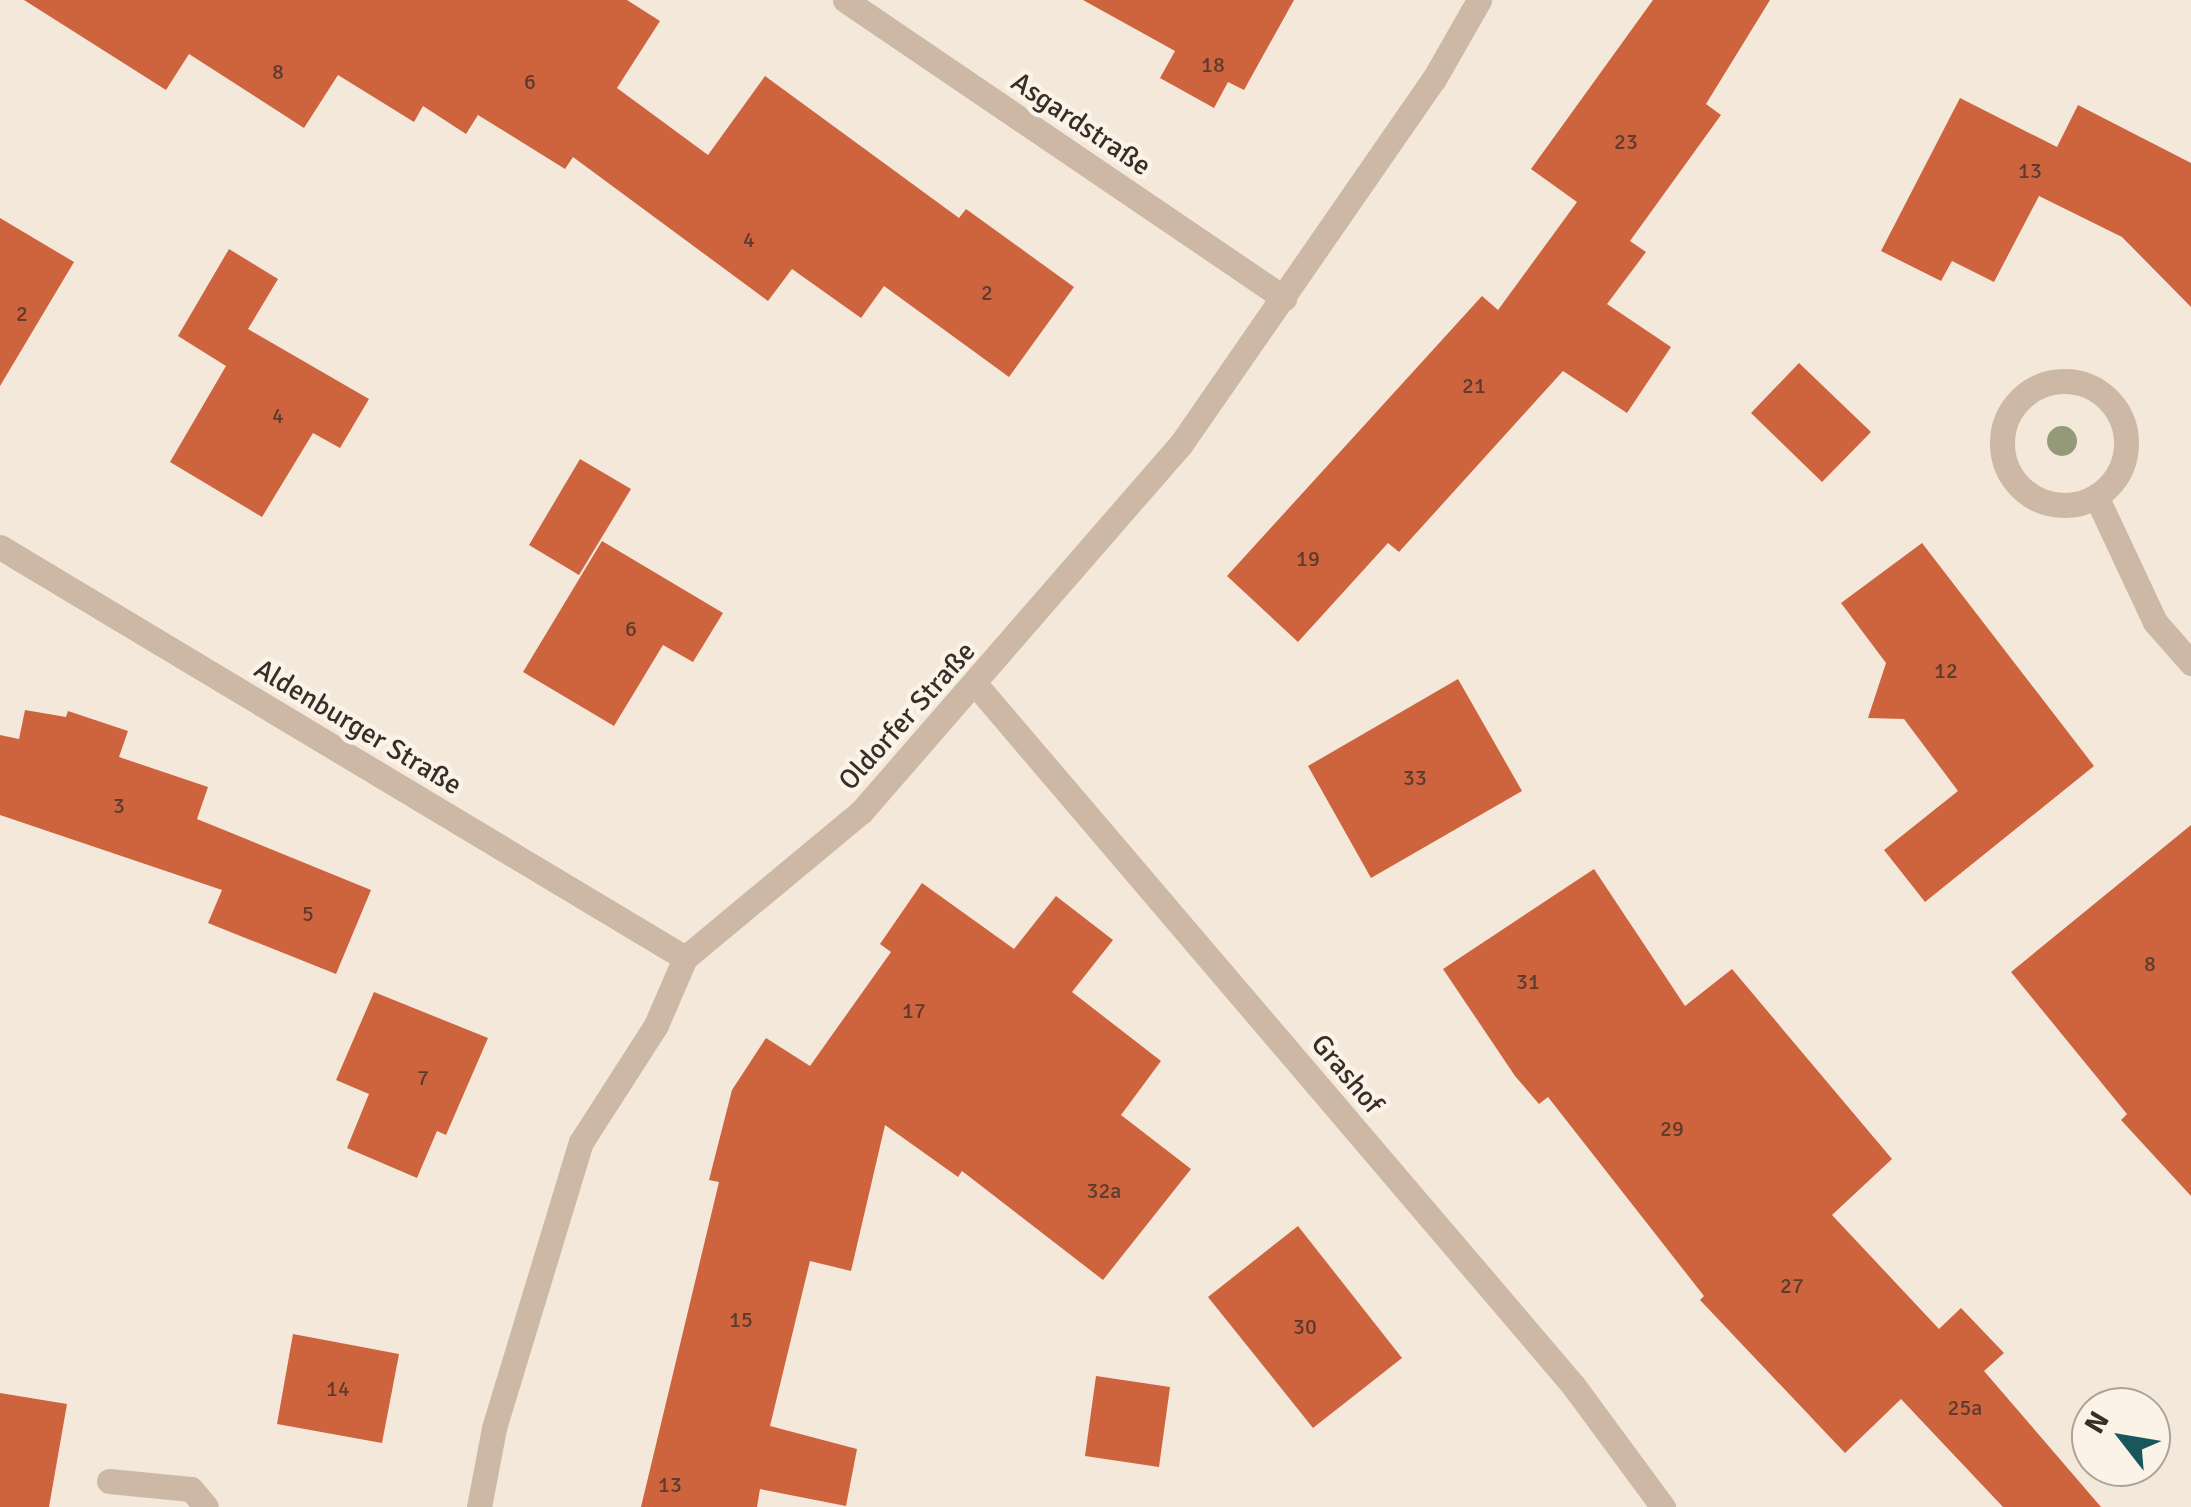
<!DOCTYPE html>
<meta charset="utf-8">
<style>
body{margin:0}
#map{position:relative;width:2191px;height:1507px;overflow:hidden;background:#f4e8db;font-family:Signika,sans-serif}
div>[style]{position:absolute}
.building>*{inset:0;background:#ce643e}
.minor>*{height:25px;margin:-12.5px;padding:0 12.5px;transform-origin:12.5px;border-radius:12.5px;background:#cdb8a6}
.minor>.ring{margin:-12.5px;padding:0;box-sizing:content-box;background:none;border:25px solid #cdb8a6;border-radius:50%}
.trees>*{width:30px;height:30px;margin:-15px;border-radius:50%;background:#949979}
span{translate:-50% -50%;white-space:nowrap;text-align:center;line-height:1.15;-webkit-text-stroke:9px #fbf2e8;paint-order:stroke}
.number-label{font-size:22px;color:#5e3b2d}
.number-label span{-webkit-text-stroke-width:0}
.street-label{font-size:28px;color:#382d27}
.north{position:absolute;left:2071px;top:1387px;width:100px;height:100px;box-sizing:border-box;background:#fbf2e8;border:2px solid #ada39b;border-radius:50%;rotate:301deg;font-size:28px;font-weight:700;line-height:40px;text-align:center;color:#382d27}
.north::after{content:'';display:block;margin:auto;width:35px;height:45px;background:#1a575d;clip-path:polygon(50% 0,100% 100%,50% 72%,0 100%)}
</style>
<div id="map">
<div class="building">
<i style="clip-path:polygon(24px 0,627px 0,660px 21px,617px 88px,708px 155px,765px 76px,959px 218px,966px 209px,1074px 287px,1009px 377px,884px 286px,861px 318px,792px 269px,768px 301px,573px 157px,565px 169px,478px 115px,466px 134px,423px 106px,414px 122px,338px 75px,304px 128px,189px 54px,166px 90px)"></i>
<i style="clip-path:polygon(1083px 0,1294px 0,1244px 90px,1228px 82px,1214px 108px,1160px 78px,1175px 51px)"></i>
<i style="clip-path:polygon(1653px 0,1770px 0,1706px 104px,1721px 115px,1630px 241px,1646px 252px,1607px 304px,1671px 347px,1627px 413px,1563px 371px,1399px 552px,1388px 543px,1298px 642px,1227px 576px,1482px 296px,1498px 310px,1577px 202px,1531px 169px)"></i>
<i style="clip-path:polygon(1960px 98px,2057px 147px,2078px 105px,2191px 163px,2191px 307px,2122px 237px,2039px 196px,1994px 282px,1952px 261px,1941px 281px,1881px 251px)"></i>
<i style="clip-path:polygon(0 218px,74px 262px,0 386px)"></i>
<i style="clip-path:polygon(229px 249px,278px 279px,248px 329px,369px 399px,340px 448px,313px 433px,262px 517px,170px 462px,226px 366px,178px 336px)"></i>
<i style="clip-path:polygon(1799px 363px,1871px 432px,1822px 482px,1751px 413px)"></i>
<i style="clip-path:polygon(580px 459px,631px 489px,579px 575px,529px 545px)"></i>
<i style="clip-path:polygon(602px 541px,723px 613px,693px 662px,663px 645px,614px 726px,523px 672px)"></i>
<i style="clip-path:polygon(1922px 543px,2094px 766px,1925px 902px,1884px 850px,1958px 791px,1904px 719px,1868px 718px,1886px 663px,1841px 603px)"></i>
<i style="clip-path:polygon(1458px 679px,1522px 791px,1371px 878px,1308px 766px)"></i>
<i style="clip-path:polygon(25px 710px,66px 717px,68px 711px,128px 731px,119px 757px,208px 787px,197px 819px,371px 890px,336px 974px,208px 923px,222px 890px,0 815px,0 735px,19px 739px)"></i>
<i style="clip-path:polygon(2191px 825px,2191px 1196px,2121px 1120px,2127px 1114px,2011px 972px)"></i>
<i style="clip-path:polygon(1594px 869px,1685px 1006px,1732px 969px,1892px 1159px,1832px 1215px,1939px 1329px,1961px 1308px,2004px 1353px,1984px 1371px,2101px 1507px,2003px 1507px,1901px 1399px,1845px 1453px,1700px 1300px,1704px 1296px,1548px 1097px,1539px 1104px,1515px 1076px,1443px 969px)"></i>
<i style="clip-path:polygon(922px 883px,1014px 949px,1056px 896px,1113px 940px,1072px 992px,1161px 1061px,1121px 1115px,1191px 1169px,1103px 1280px,962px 1171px,958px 1177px,885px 1125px,851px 1271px,810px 1261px,770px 1426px,857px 1449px,846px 1506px,760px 1489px,757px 1507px,641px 1507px,719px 1182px,709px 1180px,732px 1090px,766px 1038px,810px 1066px,891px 952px,880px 944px)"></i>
<i style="clip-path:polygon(374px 992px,488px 1038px,446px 1135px,437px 1131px,417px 1178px,347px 1148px,369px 1094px,336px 1080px)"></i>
<i style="clip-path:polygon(1298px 1226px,1402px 1358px,1313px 1428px,1208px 1297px)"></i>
<i style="clip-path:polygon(293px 1334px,399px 1354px,382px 1443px,277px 1424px)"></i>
<i style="clip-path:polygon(1096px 1376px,1170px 1387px,1159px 1467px,1085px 1456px)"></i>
<i style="clip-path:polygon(0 1393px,67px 1404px,49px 1507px,0 1507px)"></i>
</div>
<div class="minor">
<i style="left:845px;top:0;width:531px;rotate:34.17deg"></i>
<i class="ring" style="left:2002px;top:381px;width:99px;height:99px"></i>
<i style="left:2096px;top:496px;width:139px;rotate:64.9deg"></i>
<i style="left:2155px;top:622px;width:55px;rotate:48.7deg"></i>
<i style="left:0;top:547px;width:799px;rotate:30.96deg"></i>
<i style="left:977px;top:686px;width:919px;rotate:49.55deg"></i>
<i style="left:1573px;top:1385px;width:152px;rotate:53.6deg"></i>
<i style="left:109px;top:1481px;width:82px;rotate:5.6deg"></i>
<i style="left:191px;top:1489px;width:23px;rotate:50deg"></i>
<i style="left:479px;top:1507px;width:80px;rotate:-79.2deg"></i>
<i style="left:494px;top:1428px;width:299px;rotate:-73.1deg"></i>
<i style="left:581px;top:1142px;width:139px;rotate:-57.3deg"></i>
<i style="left:656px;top:1025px;width:73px;rotate:-66.6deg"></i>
<i style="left:685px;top:958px;width:229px;rotate:-39.7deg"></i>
<i style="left:861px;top:812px;width:488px;rotate:-49deg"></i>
<i style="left:1181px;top:444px;width:444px;rotate:-55.3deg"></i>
<i style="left:1434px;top:79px;width:91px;rotate:-60.3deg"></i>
</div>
<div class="trees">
<i style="left:2062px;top:441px"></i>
</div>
<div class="number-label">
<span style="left:1213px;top:65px">18</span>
<span style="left:278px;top:72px">8</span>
<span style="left:530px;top:82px">6</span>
<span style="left:1626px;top:142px">23</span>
<span style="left:2030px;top:171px">13</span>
<span style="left:749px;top:240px">4</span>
<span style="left:987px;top:293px">2</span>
<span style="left:22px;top:314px">2</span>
<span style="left:1474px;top:386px">21</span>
<span style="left:278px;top:416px">4</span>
<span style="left:1308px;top:559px">19</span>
<span style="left:631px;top:629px">6</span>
<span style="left:1946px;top:671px">12</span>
<span style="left:1415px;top:778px">33</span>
<span style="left:119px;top:806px">3</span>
<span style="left:308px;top:914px">5</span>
<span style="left:2150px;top:964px">8</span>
<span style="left:1528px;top:982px">31</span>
<span style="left:914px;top:1011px">17</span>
<span style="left:423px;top:1078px">7</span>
<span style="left:1672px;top:1129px">29</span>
<span style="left:1104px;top:1191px">32a</span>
<span style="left:1792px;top:1286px">27</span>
<span style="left:741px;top:1320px">15</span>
<span style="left:1305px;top:1327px">30</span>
<span style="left:338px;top:1389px">14</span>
<span style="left:1965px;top:1408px">25a</span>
<span style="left:670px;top:1485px">13</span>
</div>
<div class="street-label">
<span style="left:1081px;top:124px;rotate:34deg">Asgardstraße</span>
<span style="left:907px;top:716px;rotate:-48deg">Oldorfer Straße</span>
<span style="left:358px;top:727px;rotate:31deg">Aldenburger Straße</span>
<span style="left:1347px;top:1074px;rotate:50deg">Grashof</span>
</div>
<div class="north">N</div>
</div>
